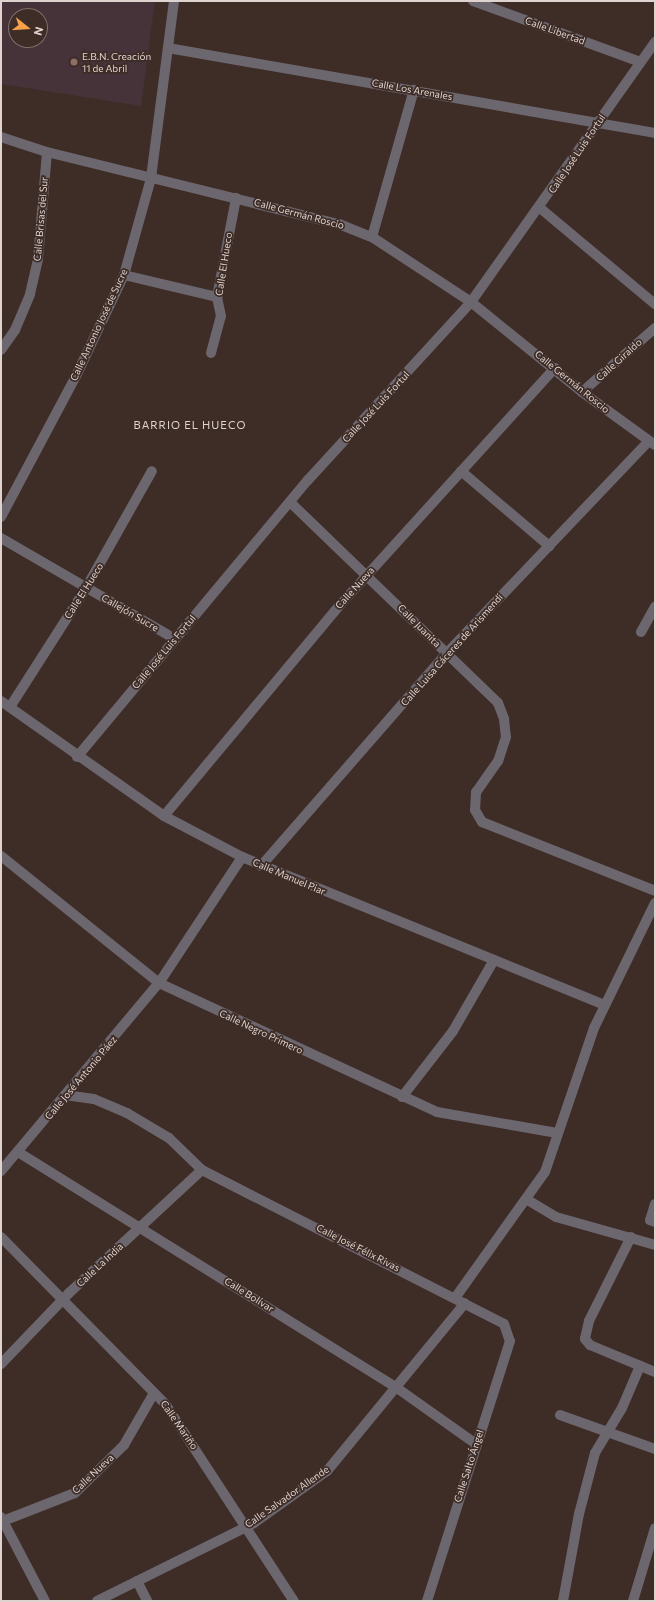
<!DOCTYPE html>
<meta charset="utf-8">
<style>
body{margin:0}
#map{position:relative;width:656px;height:1602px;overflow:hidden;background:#3e2c26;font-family:Commissioner,sans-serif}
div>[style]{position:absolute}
.education>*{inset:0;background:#463239}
.minor>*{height:10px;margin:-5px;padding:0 5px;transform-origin:5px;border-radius:5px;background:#6c676f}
.dots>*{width:11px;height:11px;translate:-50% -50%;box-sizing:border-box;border:2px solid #3e2c26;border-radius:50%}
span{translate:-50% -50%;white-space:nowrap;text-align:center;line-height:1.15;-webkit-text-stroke:3.5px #3e2c26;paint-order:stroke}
.street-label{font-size:10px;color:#dfd3cf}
.poi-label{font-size:10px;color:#dfd3cf}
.left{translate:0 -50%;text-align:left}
.neighbourhood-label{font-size:11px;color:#dfd3cf;letter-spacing:1px}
.frame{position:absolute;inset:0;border:2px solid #dfd3cf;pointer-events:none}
.north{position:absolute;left:8px;top:8px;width:40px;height:40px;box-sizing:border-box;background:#3e2c26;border:1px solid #7e6f6a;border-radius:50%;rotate:107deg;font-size:11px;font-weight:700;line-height:16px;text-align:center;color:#dfd3cf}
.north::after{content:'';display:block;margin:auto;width:14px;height:18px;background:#f7a148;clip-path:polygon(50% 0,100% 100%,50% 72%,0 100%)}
</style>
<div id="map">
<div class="education">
<i style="clip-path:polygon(evenodd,1px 1px,155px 1px,141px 106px,1px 84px,1px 1px,16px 16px,40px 16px,40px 40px,16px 40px,16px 16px)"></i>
</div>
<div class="minor">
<i style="left:473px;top:1px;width:176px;rotate:20deg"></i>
<i style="left:168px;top:48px;width:494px;rotate:9.9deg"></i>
<i style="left:1px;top:137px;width:48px;rotate:18.1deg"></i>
<i style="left:47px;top:152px;width:301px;rotate:13.9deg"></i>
<i style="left:339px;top:224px;width:35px;rotate:22deg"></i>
<i style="left:372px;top:237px;width:118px;rotate:33.3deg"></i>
<i style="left:471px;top:302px;width:143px;rotate:39deg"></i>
<i style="left:582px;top:392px;width:90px;rotate:36deg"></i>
<i style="left:540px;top:208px;width:150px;rotate:39.9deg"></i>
<i style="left:372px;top:237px;width:153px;rotate:-74.1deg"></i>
<i style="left:124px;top:275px;width:96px;rotate:13.3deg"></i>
<i style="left:1px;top:350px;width:24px;rotate:-55deg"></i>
<i style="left:15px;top:330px;width:39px;rotate:-67deg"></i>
<i style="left:30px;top:294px;width:36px;rotate:-77deg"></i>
<i style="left:38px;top:259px;width:107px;rotate:-85.2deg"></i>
<i style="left:211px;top:353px;width:38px;rotate:-75deg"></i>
<i style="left:221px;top:316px;width:19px;rotate:-102deg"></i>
<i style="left:217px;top:297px;width:101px;rotate:-79.1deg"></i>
<i style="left:582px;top:392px;width:97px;rotate:-41.2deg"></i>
<i style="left:461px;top:471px;width:116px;rotate:40.4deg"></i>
<i style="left:290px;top:502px;width:289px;rotate:44deg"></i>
<i style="left:498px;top:703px;width:17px;rotate:69deg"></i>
<i style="left:504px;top:719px;width:18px;rotate:84deg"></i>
<i style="left:506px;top:737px;width:25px;rotate:108deg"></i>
<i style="left:498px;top:761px;width:38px;rotate:125deg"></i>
<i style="left:476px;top:792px;width:18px;rotate:93deg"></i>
<i style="left:475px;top:810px;width:14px;rotate:60deg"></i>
<i style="left:482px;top:822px;width:186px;rotate:21.7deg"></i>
<i style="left:1px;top:517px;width:160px;rotate:-62deg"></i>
<i style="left:76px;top:376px;width:112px;rotate:-64.6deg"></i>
<i style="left:124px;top:275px;width:101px;rotate:-74.4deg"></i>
<i style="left:151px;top:178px;width:178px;rotate:-82.6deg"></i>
<i style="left:1px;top:538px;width:201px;rotate:30.1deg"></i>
<i style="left:641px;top:632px;width:29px;rotate:-61deg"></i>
<i style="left:1px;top:701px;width:199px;rotate:35.2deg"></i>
<i style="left:164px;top:816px;width:88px;rotate:27.7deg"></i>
<i style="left:242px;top:857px;width:390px;rotate:22.2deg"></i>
<i style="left:10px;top:707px;width:141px;rotate:-57.4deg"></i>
<i style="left:86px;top:588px;width:134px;rotate:-60.6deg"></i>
<i style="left:77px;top:757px;width:361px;rotate:-50.2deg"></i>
<i style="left:308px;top:480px;width:241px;rotate:-47.5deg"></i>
<i style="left:471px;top:302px;width:319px;rotate:-54.7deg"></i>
<i style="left:164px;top:816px;width:275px;rotate:-50.2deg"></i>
<i style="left:340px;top:605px;width:320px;rotate:-47.8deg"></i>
<i style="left:1px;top:856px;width:203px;rotate:38.8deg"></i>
<i style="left:159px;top:983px;width:306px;rotate:24.9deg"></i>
<i style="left:437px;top:1112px;width:122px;rotate:9.9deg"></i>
<i style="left:261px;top:866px;width:281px;rotate:-48.9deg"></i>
<i style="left:446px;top:654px;width:294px;rotate:-46.4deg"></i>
<i style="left:65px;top:1095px;width:29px;rotate:8deg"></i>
<i style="left:94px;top:1099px;width:36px;rotate:23deg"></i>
<i style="left:127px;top:1113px;width:49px;rotate:30.8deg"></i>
<i style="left:169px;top:1138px;width:46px;rotate:44.1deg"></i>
<i style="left:202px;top:1170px;width:339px;rotate:27deg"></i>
<i style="left:504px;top:1324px;width:18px;rotate:71deg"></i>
<i style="left:510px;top:1341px;width:273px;rotate:107.7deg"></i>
<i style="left:402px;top:1097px;width:83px;rotate:-52.3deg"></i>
<i style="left:453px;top:1031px;width:82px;rotate:-60deg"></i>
<i style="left:18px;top:1152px;width:446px;rotate:31.9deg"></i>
<i style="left:397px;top:1388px;width:97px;rotate:35.3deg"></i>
<i style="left:1px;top:1171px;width:246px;rotate:-50deg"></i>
<i style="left:159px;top:983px;width:151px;rotate:-56.6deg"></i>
<i style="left:526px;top:1199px;width:35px;rotate:31deg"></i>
<i style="left:556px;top:1217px;width:103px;rotate:15.8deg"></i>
<i style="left:655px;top:1204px;width:17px;rotate:107deg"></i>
<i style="left:650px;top:1220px;width:5px;rotate:22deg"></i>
<i style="left:1px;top:1237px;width:235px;rotate:45.5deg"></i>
<i style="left:166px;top:1405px;width:234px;rotate:56.9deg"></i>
<i style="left:631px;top:1237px;width:94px;rotate:116.6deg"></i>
<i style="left:589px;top:1321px;width:18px;rotate:103deg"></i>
<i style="left:585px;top:1339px;width:8px;rotate:50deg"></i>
<i style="left:590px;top:1345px;width:70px;rotate:22.6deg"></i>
<i style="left:455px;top:1298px;width:155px;rotate:-54.5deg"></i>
<i style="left:545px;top:1172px;width:152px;rotate:-71.2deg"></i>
<i style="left:594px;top:1028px;width:139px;rotate:-64deg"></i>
<i style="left:1px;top:1364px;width:98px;rotate:-46.2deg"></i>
<i style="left:69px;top:1293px;width:181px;rotate:-42.8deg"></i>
<i style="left:560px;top:1415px;width:101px;rotate:19.7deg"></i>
<i style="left:1px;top:1517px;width:95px;rotate:62.4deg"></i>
<i style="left:3px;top:1521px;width:77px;rotate:-21.3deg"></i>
<i style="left:75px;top:1493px;width:69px;rotate:-44.4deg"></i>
<i style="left:124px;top:1445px;width:60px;rotate:-60deg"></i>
<i style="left:137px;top:1581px;width:22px;rotate:63deg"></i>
<i style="left:97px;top:1601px;width:175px;rotate:-26.4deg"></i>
<i style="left:254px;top:1523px;width:90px;rotate:-35.5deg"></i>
<i style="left:327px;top:1471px;width:217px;rotate:-50.6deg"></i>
<i style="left:563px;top:1601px;width:88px;rotate:-79.6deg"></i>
<i style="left:579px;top:1514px;width:63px;rotate:-75.3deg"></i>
<i style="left:595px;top:1453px;width:52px;rotate:-59deg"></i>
<i style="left:622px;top:1408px;width:46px;rotate:-66.8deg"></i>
<i style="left:633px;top:1601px;width:76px;rotate:-73.2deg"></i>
</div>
<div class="dots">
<i style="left:74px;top:62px;background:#8d6e63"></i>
</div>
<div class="street-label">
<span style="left:555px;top:31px;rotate:20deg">Calle Libertad</span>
<span style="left:412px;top:90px;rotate:10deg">Calle Los Arenales</span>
<span style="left:577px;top:154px;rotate:-56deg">Calle José Luis Fortul</span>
<span style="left:299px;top:214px;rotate:15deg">Calle Germán Roscio</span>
<span style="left:41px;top:219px;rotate:-85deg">Calle Brisas del Sur</span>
<span style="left:224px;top:264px;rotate:-81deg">Calle El Hueco</span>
<span style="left:99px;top:325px;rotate:-65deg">Calle Antonio José de Sucre</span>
<span style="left:619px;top:360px;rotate:-42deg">Calle Giraldo</span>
<span style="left:572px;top:382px;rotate:39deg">Calle Germán Roscio</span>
<span style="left:376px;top:407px;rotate:-47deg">Calle José Luis Fortul</span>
<span style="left:355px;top:588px;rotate:-48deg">Calle Nueva</span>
<span style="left:84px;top:591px;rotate:-58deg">Calle El Hueco</span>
<span style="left:130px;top:613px;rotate:30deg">Callejón Sucre</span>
<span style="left:419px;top:626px;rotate:45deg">Calle Juanita</span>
<span style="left:452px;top:650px;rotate:-48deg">Calle Luisa Cáceres de Arismendi</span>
<span style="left:164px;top:652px;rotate:-50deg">Calle José Luis Fortul</span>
<span style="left:289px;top:877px;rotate:23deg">Calle Manuel Piar</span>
<span style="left:261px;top:1032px;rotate:25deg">Calle Negro Primero</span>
<span style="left:81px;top:1078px;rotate:-50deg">Calle José Antonio Páez</span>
<span style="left:358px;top:1248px;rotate:27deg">Calle José Félix Rivas</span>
<span style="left:100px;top:1265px;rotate:-43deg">Calle La India</span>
<span style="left:249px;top:1295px;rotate:32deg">Calle Bolívar</span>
<span style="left:179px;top:1425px;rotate:55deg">Calle Mariño</span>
<span style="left:469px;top:1466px;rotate:-72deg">Calle Salto Ángel</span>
<span style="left:93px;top:1474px;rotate:-43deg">Calle Nueva</span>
<span style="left:287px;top:1497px;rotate:-35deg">Calle Salvador Allende</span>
</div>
<div class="poi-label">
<span class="left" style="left:82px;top:62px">E.B.N. Creación<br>11 de Abril</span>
</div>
<div class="neighbourhood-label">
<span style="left:190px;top:425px">BARRIO EL HUECO</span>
</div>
<div class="frame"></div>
<div class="north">N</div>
</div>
